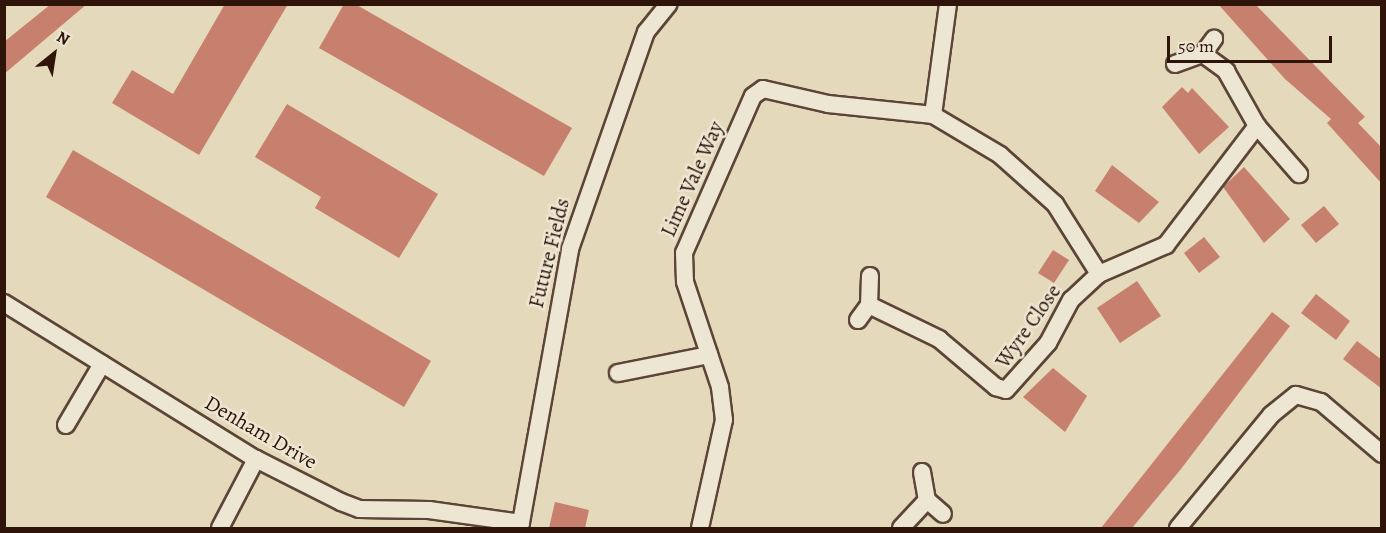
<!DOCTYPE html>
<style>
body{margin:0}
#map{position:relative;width:1386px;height:533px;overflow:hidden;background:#e4d9bb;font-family:Alegreya,serif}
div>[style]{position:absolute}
.building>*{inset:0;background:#c77f6e}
.roads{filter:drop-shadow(2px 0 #5c4536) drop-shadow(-2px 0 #5c4536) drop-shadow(0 2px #5c4536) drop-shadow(0 -2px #5c4536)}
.minor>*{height:16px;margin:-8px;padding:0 8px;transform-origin:8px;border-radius:8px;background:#ede6d3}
span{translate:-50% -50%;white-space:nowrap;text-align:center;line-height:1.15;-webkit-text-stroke:5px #ede6d3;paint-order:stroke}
.street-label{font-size:21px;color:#2e1409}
.frame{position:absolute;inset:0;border:6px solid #2e1409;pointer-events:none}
.north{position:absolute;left:24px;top:24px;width:60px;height:60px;-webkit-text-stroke:4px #ede6d3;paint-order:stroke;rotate:30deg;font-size:16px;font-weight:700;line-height:24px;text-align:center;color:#2e1409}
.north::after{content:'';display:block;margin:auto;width:21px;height:27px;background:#2e1409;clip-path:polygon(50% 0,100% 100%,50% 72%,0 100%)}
.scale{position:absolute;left:1167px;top:36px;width:165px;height:27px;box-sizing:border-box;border:3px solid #2e1409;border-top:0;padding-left:8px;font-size:18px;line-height:21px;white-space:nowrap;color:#2e1409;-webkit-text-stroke:4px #ede6d3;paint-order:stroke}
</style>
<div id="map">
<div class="building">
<i style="clip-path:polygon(51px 4px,87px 4px,4px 74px,4px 42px)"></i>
<i style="clip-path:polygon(225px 4px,288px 4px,199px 155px,112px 103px,132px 70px,173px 94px)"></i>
<i style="clip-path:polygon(344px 4px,355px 4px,572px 128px,544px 176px,319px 48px)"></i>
<i style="clip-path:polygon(1218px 4px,1255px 4px,1365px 117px,1358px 123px,1382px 148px,1382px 184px,1327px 123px,1331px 119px,1285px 79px)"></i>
<i style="clip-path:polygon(1182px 87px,1188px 93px,1192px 88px,1229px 127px,1199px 154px,1162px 107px)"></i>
<i style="clip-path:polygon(287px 104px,438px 194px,399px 258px,315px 208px,321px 197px,255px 157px)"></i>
<i style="clip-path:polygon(73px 150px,431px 361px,404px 407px,46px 197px)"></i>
<i style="clip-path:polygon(1112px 165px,1159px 202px,1139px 223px,1095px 191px)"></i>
<i style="clip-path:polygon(1244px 167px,1290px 219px,1264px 243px,1223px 187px)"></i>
<i style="clip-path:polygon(1324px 206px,1339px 224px,1316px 243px,1301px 225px)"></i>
<i style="clip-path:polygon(1204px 237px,1220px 257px,1199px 273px,1184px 253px)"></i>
<i style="clip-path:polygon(1053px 250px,1069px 260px,1054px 283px,1038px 273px)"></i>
<i style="clip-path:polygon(1137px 281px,1161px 316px,1120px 343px,1097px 308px)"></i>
<i style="clip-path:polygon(1316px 294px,1350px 321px,1336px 340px,1301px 313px)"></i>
<i style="clip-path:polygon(1272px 312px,1290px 326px,1181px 469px,1132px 528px,1101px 528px)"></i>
<i style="clip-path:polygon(1357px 341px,1382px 360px,1382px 389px,1343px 359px)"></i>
<i style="clip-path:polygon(1053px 368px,1087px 396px,1065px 432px,1023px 397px)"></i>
<i style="clip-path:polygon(555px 502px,589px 510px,585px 528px,549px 528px)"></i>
</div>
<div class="roads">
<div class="minor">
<i style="left:1203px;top:54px;width:29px;rotate:36deg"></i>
<i style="left:1226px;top:71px;width:63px;rotate:60.6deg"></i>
<i style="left:1257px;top:126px;width:64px;rotate:48.8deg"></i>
<i style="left:1175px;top:64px;width:30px;rotate:-20deg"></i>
<i style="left:1203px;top:54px;width:19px;rotate:-54deg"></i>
<i style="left:933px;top:115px;width:112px;rotate:-82.3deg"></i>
<i style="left:4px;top:303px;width:296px;rotate:31.8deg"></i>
<i style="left:256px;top:459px;width:95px;rotate:26.8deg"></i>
<i style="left:341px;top:502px;width:19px;rotate:21deg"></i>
<i style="left:359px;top:509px;width:70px;rotate:0.8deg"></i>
<i style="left:429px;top:510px;width:93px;rotate:8deg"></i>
<i style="left:869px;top:305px;width:78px;rotate:25.9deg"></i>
<i style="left:939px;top:339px;width:75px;rotate:40.1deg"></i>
<i style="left:996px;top:387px;width:10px;rotate:17deg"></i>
<i style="left:1006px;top:390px;width:63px;rotate:-48.2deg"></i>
<i style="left:1048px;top:343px;width:49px;rotate:-61.9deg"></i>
<i style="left:1071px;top:300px;width:38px;rotate:-43deg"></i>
<i style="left:1099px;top:274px;width:73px;rotate:-23.4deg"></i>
<i style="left:1166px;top:245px;width:150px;rotate:-52.6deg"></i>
<i style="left:858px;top:320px;width:19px;rotate:-54deg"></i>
<i style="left:869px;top:305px;width:29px;rotate:-88deg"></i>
<i style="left:618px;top:373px;width:93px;rotate:-11.2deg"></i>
<i style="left:66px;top:425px;width:71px;rotate:-59.5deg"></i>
<i style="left:922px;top:472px;width:28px;rotate:80deg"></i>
<i style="left:927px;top:500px;width:21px;rotate:41deg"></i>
<i style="left:220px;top:528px;width:78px;rotate:-62.4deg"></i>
<i style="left:520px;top:528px;width:283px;rotate:-79.8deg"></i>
<i style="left:570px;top:249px;width:230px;rotate:-70.7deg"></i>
<i style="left:646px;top:32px;width:36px;rotate:-51deg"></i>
<i style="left:700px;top:528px;width:111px;rotate:-77.5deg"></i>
<i style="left:724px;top:420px;width:33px;rotate:-97deg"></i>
<i style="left:720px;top:387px;width:111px;rotate:-108.4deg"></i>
<i style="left:685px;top:282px;width:29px;rotate:-92deg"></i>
<i style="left:684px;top:253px;width:171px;rotate:-66.3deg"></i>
<i style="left:753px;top:96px;width:12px;rotate:-35deg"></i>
<i style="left:763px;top:89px;width:67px;rotate:13deg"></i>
<i style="left:828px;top:104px;width:106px;rotate:6deg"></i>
<i style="left:933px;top:115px;width:78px;rotate:30.8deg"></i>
<i style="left:1000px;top:155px;width:74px;rotate:41.7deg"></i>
<i style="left:1055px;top:204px;width:83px;rotate:57.8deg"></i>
<i style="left:901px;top:528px;width:38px;rotate:-47deg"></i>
<i style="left:1178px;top:528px;width:146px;rotate:-50.5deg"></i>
<i style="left:1271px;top:415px;width:32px;rotate:-39deg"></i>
<i style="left:1296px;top:395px;width:26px;rotate:16deg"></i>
<i style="left:1321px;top:402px;width:80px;rotate:40.4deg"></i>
</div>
</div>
<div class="street-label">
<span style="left:692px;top:179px;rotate:-66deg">Lime Vale Way</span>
<span style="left:549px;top:253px;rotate:-76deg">Future Fields</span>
<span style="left:1028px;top:326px;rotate:-55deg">Wyre Close</span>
<span style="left:261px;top:432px;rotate:30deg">Denham Drive</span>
</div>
<div class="frame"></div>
<div class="north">N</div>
<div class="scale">50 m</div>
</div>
